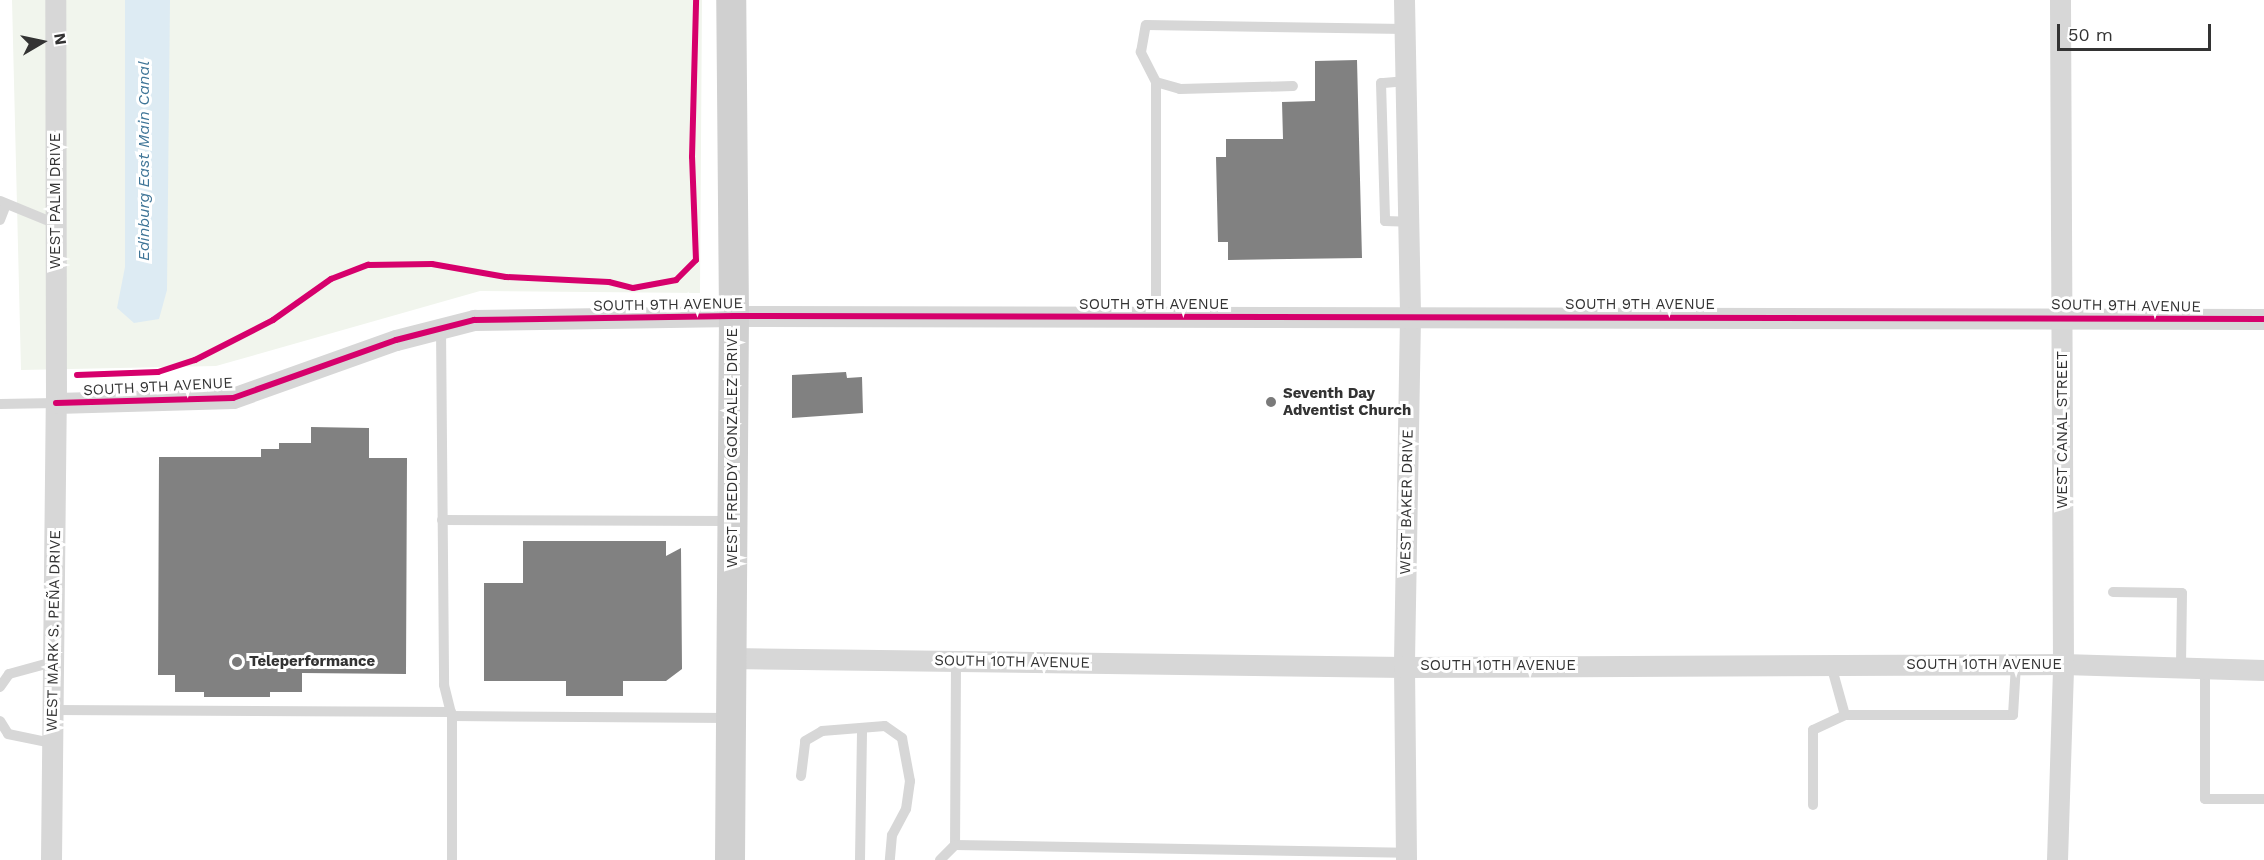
<!DOCTYPE html>
<meta charset="utf-8">
<style>
body{margin:0}
#map{position:relative;width:2264px;height:860px;overflow:hidden;background:#fff;font-family:"Work Sans",sans-serif}
div>[style]{position:absolute}
.green>*{inset:0;background:#f1f5ed}
.water>*{inset:0;background:#ddebf3}
.building>*{inset:0;background:#818181}
.service>*{height:10px;margin:-5px;padding:0 5px;transform-origin:5px;border-radius:5px;background:#d7d7d7}
.minor>*{height:21px;margin:-10.5px;padding:0 10.5px;transform-origin:10.5px;border-radius:10.5px;background:#d7d7d7}
.secondary>*{height:30px;margin:-15px;padding:0 15px;transform-origin:15px;border-radius:15px;background:#d0d0d0}
.cycleway>*{height:6px;margin:-3px;padding:0 3px;transform-origin:3px;border-radius:3px;background:#d6006c}
.dots>*{width:16px;height:16px;translate:-50% -50%;box-sizing:border-box;border:3px solid #fff;border-radius:50%}
span{translate:-50% -50%;white-space:nowrap;text-align:center;line-height:1.15;-webkit-text-stroke:6px #fff;paint-order:stroke}
.street-label{font-size:15px;color:#333}
.poi-label{font-size:15px;color:#333;font-weight:700}
.left{translate:0 -50%;text-align:left}
.water-label{font-size:16px;color:#3f7597;font-style:italic}
.north{position:absolute;left:12px;top:12px;width:60px;height:60px;-webkit-text-stroke:4px #fff;paint-order:stroke;rotate:81deg;font-size:16px;font-weight:700;line-height:24px;text-align:center;color:#333}
.north::after{content:'';display:block;margin:auto;width:21px;height:27px;background:#333;clip-path:polygon(50% 0,100% 100%,50% 72%,0 100%)}
.scale{position:absolute;left:2057px;top:24px;width:154px;height:27px;box-sizing:border-box;border:3px solid #333;border-top:0;padding-left:8px;font-size:18px;line-height:21px;white-space:nowrap;color:#333;-webkit-text-stroke:4px #fff;paint-order:stroke}
</style>
<div id="map">
<div class="green">
<i style="clip-path:polygon(12px 0,702px 0,700px 293px,480px 291px,216px 366px,21px 370px)"></i>
</div>
<div class="water">
<i style="clip-path:polygon(125px 0,170px 0,167px 290px,159px 319px,134px 323px,117px 308px,125px 267px)"></i>
</div>
<div class="building">
<i style="clip-path:polygon(1357px 60px,1362px 258px,1228px 260px,1228px 242px,1218px 242px,1216px 157px,1226px 157px,1226px 139px,1283px 139px,1282px 102px,1315px 101px,1315px 61px)"></i>
<i style="clip-path:polygon(846px 372px,847px 378px,862px 377px,863px 413px,792px 418px,792px 375px)"></i>
<i style="clip-path:polygon(311px 427px,369px 428px,369px 458px,407px 458px,406px 674px,302px 673px,302px 692px,270px 692px,270px 697px,204px 697px,204px 692px,175px 692px,175px 675px,158px 675px,159px 457px,261px 457px,261px 449px,279px 449px,279px 443px,311px 443px)"></i>
<i style="clip-path:polygon(523px 541px,666px 541px,666px 556px,681px 548px,682px 669px,666px 681px,623px 681px,623px 696px,566px 696px,566px 681px,484px 681px,484px 583px,523px 583px)"></i>
</div>
<div class="service">
<i style="left:1406px;top:81px;width:25px;rotate:175deg"></i>
<i style="left:1381px;top:83px;width:138px;rotate:88.3deg"></i>
<i style="left:1385px;top:221px;width:23px;rotate:2deg"></i>
<i style="left:1156px;top:82px;width:25px;rotate:16deg"></i>
<i style="left:1180px;top:89px;width:113px;rotate:-1.5deg"></i>
<i style="left:0;top:201px;width:61px;rotate:22.3deg"></i>
<i style="left:0;top:220px;width:17px;rotate:-69deg"></i>
<i style="left:1156px;top:317px;width:235px;rotate:-90deg"></i>
<i style="left:1156px;top:82px;width:34px;rotate:-117deg"></i>
<i style="left:1141px;top:52px;width:27px;rotate:-80deg"></i>
<i style="left:1146px;top:25px;width:259px;rotate:0.9deg"></i>
<i style="left:441px;top:328px;width:357px;rotate:89.5deg"></i>
<i style="left:444px;top:685px;width:32px;rotate:76deg"></i>
<i style="left:452px;top:716px;width:144px;rotate:90deg"></i>
<i style="left:0;top:404px;width:56px;rotate:-1deg"></i>
<i style="left:442px;top:520px;width:288px;rotate:0.2deg"></i>
<i style="left:2113px;top:592px;width:69px;rotate:0.8deg"></i>
<i style="left:2182px;top:593px;width:76px;rotate:90.8deg"></i>
<i style="left:956px;top:661px;width:184px;rotate:90.3deg"></i>
<i style="left:955px;top:845px;width:450px;rotate:1deg"></i>
<i style="left:1831px;top:665px;width:52px;rotate:74.4deg"></i>
<i style="left:1845px;top:715px;width:168px"></i>
<i style="left:2013px;top:715px;width:51px;rotate:-86.6deg"></i>
<i style="left:2205px;top:671px;width:128px;rotate:90deg"></i>
<i style="left:2205px;top:799px;width:59px"></i>
<i style="left:0;top:687px;width:16px;rotate:-55deg"></i>
<i style="left:9px;top:674px;width:46px;rotate:-15.3deg"></i>
<i style="left:53px;top:710px;width:398px;rotate:0.3deg"></i>
<i style="left:452px;top:716px;width:278px;rotate:0.4deg"></i>
<i style="left:0;top:721px;width:15px;rotate:58deg"></i>
<i style="left:8px;top:734px;width:45px;rotate:11.6deg"></i>
<i style="left:801px;top:776px;width:35px;rotate:-83deg"></i>
<i style="left:805px;top:741px;width:20px;rotate:-30deg"></i>
<i style="left:822px;top:731px;width:63px;rotate:-4.5deg"></i>
<i style="left:885px;top:726px;width:21px;rotate:35deg"></i>
<i style="left:902px;top:738px;width:44px;rotate:79.5deg"></i>
<i style="left:910px;top:781px;width:28px;rotate:98deg"></i>
<i style="left:906px;top:809px;width:30px;rotate:118deg"></i>
<i style="left:892px;top:835px;width:25px;rotate:95deg"></i>
<i style="left:1813px;top:805px;width:75px;rotate:-90deg"></i>
<i style="left:1813px;top:730px;width:35px;rotate:-25deg"></i>
<i style="left:860px;top:860px;width:132px;rotate:-89.1deg"></i>
<i style="left:940px;top:860px;width:21px;rotate:-45deg"></i>
</div>
<div class="minor">
<i style="left:1404px;top:0;width:317px;rotate:88.9deg"></i>
<i style="left:1410px;top:317px;width:350px;rotate:91deg"></i>
<i style="left:1404px;top:667px;width:193px;rotate:89.4deg"></i>
<i style="left:56px;top:403px;width:177px;rotate:-1.6deg"></i>
<i style="left:233px;top:398px;width:173px;rotate:-19.6deg"></i>
<i style="left:396px;top:340px;width:81px;rotate:-14.4deg"></i>
<i style="left:474px;top:320px;width:260px;rotate:-0.9deg"></i>
<i style="left:734px;top:316px;width:1530px;rotate:0.11deg"></i>
<i style="left:732px;top:658px;width:672px;rotate:0.77deg"></i>
<i style="left:1404px;top:667px;width:659px;rotate:-0.26deg"></i>
<i style="left:2063px;top:664px;width:201px;rotate:1.7deg"></i>
<i style="left:51px;top:860px;width:457px;rotate:-89.4deg"></i>
<i style="left:56px;top:403px;width:403px;rotate:-90.1deg"></i>
<i style="left:2057px;top:860px;width:196px;rotate:-88.2deg"></i>
<i style="left:2063px;top:664px;width:664px;rotate:-90.26deg"></i>
</div>
<div class="secondary">
<i style="left:730px;top:860px;width:544px;rotate:-89.58deg"></i>
<i style="left:734px;top:316px;width:316px;rotate:-90.5deg"></i>
</div>
<div class="cycleway">
<i style="left:77px;top:375px;width:81px;rotate:-2.1deg"></i>
<i style="left:158px;top:372px;width:39px;rotate:-18deg"></i>
<i style="left:195px;top:360px;width:88px;rotate:-27.1deg"></i>
<i style="left:273px;top:320px;width:71px;rotate:-35.3deg"></i>
<i style="left:331px;top:279px;width:40px;rotate:-21deg"></i>
<i style="left:368px;top:265px;width:64px;rotate:-0.9deg"></i>
<i style="left:432px;top:264px;width:75px;rotate:10deg"></i>
<i style="left:506px;top:277px;width:103px;rotate:2.8deg"></i>
<i style="left:609px;top:282px;width:25px;rotate:14deg"></i>
<i style="left:633px;top:288px;width:44px;rotate:-10.5deg"></i>
<i style="left:676px;top:280px;width:28px;rotate:-45deg"></i>
<i style="left:696px;top:260px;width:103px;rotate:-92.2deg"></i>
<i style="left:692px;top:157px;width:157px;rotate:-88.5deg"></i>
<i style="left:56px;top:403px;width:177px;rotate:-1.6deg"></i>
<i style="left:233px;top:398px;width:173px;rotate:-19.6deg"></i>
<i style="left:396px;top:340px;width:81px;rotate:-14.4deg"></i>
<i style="left:474px;top:320px;width:260px;rotate:-0.9deg"></i>
<i style="left:734px;top:316px;width:1530px;rotate:0.11deg"></i>
</div>
<div class="dots">
<i style="left:1271px;top:402px;background:#7a7a7a"></i>
<i style="left:237px;top:662px;background:#7a7a7a"></i>
</div>
<div class="street-label">
<span style="left:56px;top:201px;rotate:-90deg">WEST PALM DRIVE</span>
<span style="left:668px;top:305px;rotate:-1deg">SOUTH 9TH AVENUE</span>
<span style="left:1154px;top:305px">SOUTH 9TH AVENUE</span>
<span style="left:1640px;top:305px">SOUTH 9TH AVENUE</span>
<span style="left:2126px;top:306px;rotate:1deg">SOUTH 9TH AVENUE</span>
<span style="left:158px;top:387px;rotate:-3deg">SOUTH 9TH AVENUE</span>
<span style="left:2063px;top:430px;rotate:-90deg">WEST CANAL STREET</span>
<span style="left:733px;top:448px;rotate:-90deg">WEST FREDDY GONZALEZ DRIVE</span>
<span style="left:1407px;top:502px;rotate:-89deg">WEST BAKER DRIVE</span>
<span style="left:54px;top:631px;rotate:-89deg">WEST MARK S. PEÑA DRIVE</span>
<span style="left:1012px;top:662px;rotate:1deg">SOUTH 10TH AVENUE</span>
<span style="left:1984px;top:665px">SOUTH 10TH AVENUE</span>
<span style="left:1498px;top:666px">SOUTH 10TH AVENUE</span>
</div>
<div class="poi-label">
<span class="left" style="left:1283px;top:402px">Seventh Day<br>Adventist Church</span>
<span class="left" style="left:249px;top:662px">Teleperformance</span>
</div>
<div class="water-label">
<span style="left:144px;top:161px;rotate:-90deg">Edinburg East Main Canal</span>
</div>
<div class="north">N</div>
<div class="scale">50 m</div>
</div>
